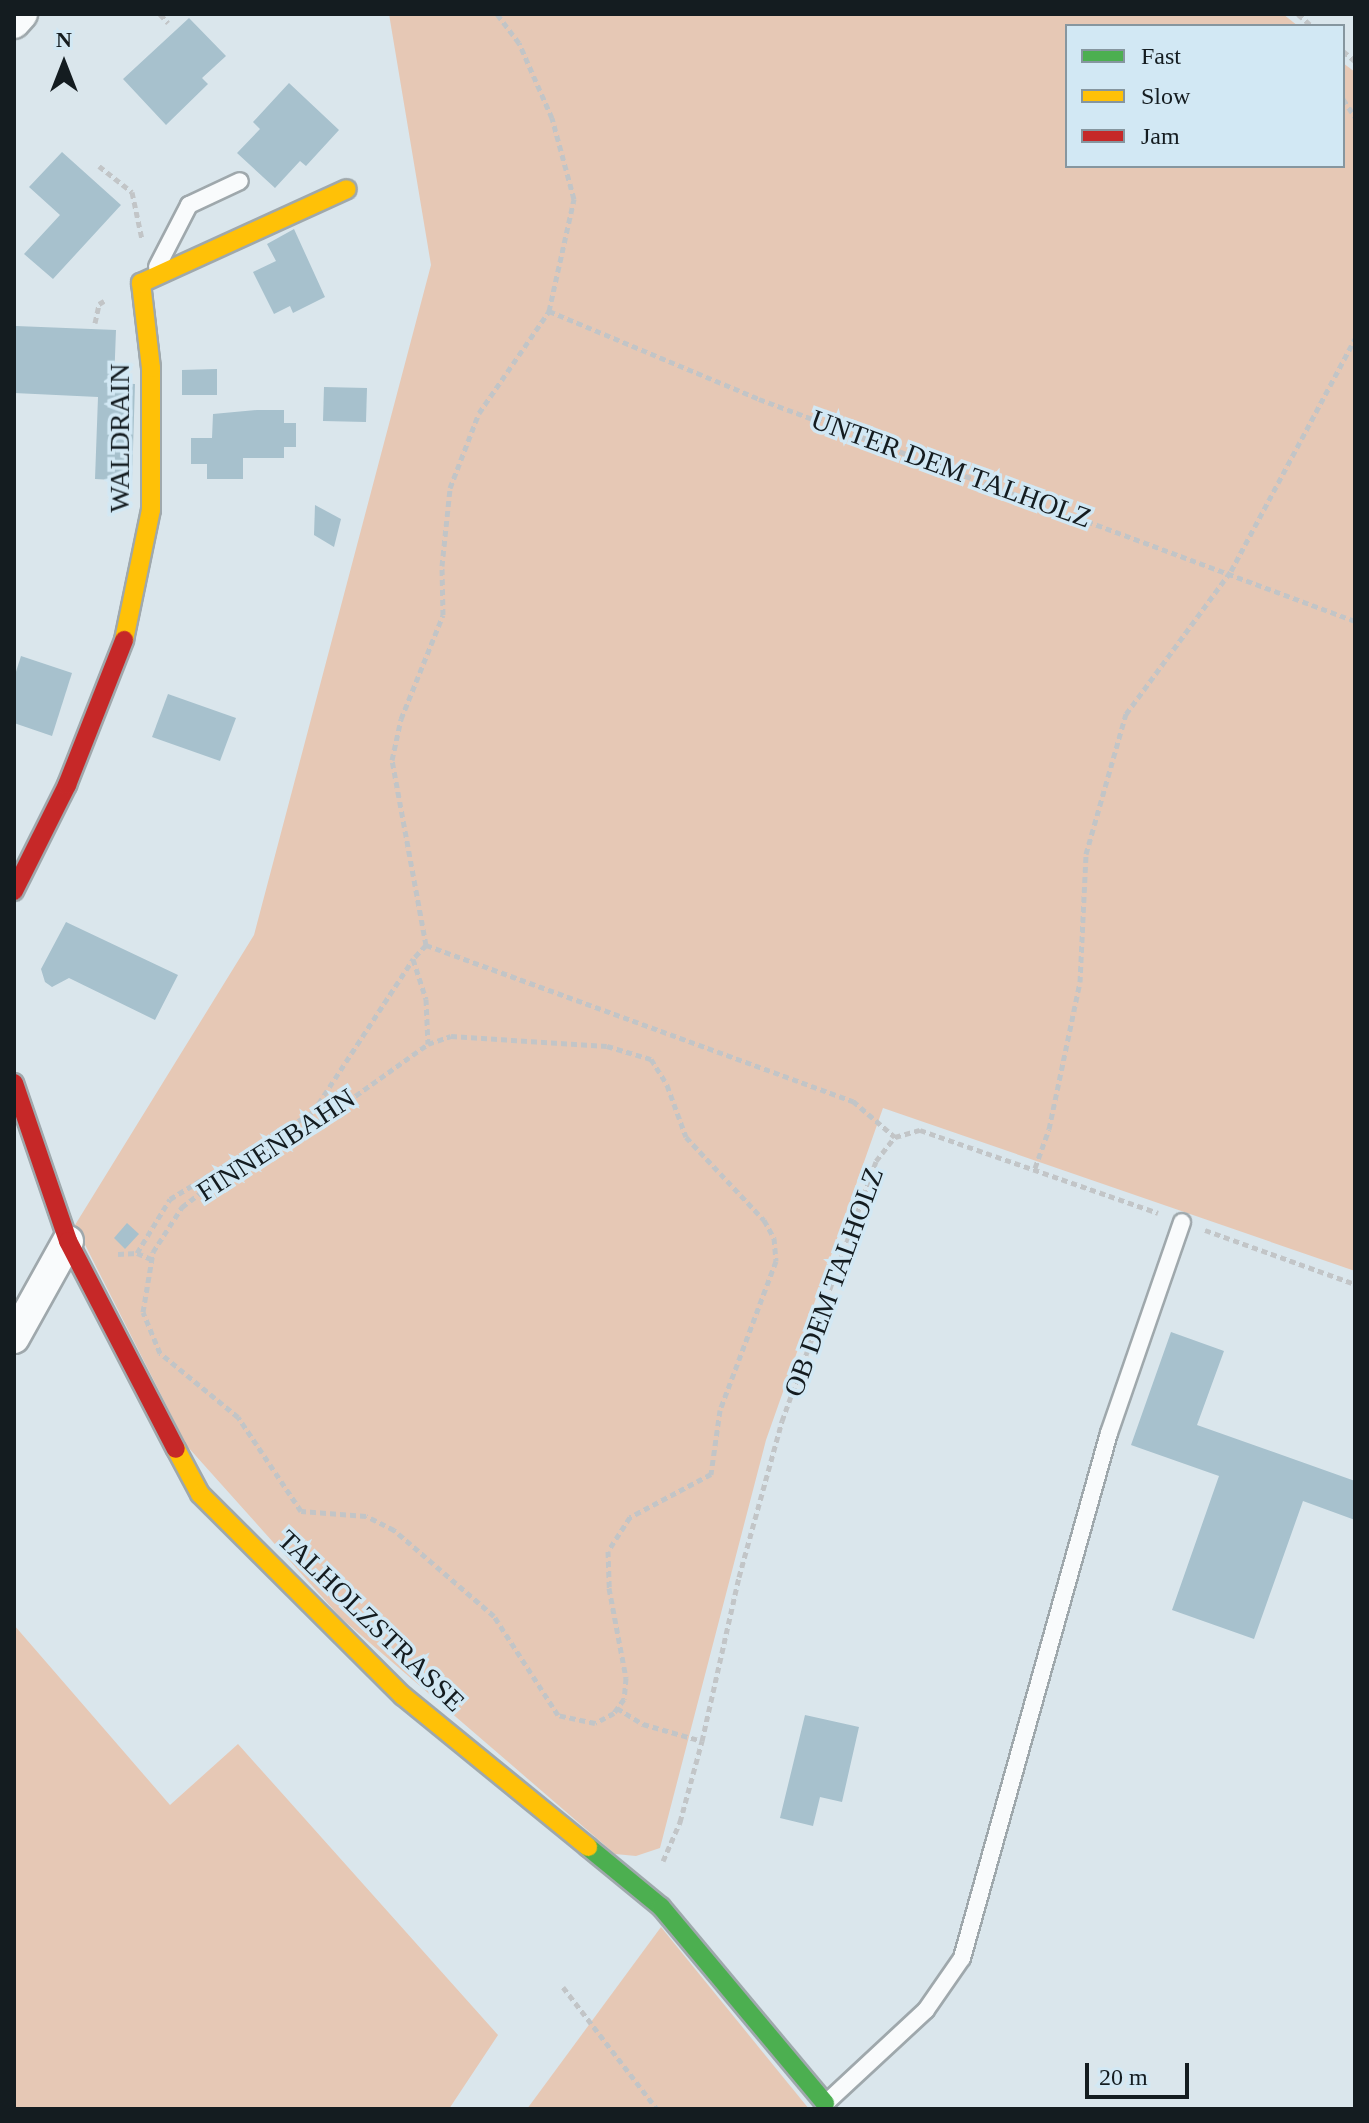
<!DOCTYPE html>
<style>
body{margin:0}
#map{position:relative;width:1369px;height:2123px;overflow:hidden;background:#dae6ec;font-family:"Times New Roman",serif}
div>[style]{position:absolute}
.green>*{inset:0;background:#e6c8b5}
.building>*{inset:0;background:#a7c1cd}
.path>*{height:5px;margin-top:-2.5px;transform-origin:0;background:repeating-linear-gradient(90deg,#c2c5c7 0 6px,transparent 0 10px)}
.roads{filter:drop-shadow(2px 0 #9fa8ac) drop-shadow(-2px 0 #9fa8ac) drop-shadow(0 2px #9fa8ac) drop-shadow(0 -2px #9fa8ac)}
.lane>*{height:16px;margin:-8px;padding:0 8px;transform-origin:8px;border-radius:8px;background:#f9fbfc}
.street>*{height:30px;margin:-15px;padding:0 15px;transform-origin:15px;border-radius:15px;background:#f9fbfc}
.fast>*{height:18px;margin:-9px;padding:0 9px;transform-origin:9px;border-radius:9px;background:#4caf50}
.slow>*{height:18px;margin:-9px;padding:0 9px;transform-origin:9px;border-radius:9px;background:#ffc107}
.jam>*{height:18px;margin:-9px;padding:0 9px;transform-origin:9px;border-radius:9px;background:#c62828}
span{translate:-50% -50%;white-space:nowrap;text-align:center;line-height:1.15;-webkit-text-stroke:7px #d2e8f4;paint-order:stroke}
.street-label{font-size:28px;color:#141c20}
.frame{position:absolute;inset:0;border:16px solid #141c20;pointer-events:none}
.legend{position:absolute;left:1065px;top:24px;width:280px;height:144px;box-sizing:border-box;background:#d2e8f4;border:2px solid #86969f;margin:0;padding:10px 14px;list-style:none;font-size:24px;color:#141c20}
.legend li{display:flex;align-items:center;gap:16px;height:40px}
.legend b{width:40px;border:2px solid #86969f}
.north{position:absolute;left:24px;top:24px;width:80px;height:80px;-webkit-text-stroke:6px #d2e8f4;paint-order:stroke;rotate:0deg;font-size:22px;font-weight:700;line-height:32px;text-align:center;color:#141c20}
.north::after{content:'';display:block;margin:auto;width:28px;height:36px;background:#141c20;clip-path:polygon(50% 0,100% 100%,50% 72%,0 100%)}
.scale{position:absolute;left:1085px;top:2063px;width:104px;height:36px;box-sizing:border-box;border:4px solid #141c20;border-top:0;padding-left:10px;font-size:24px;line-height:28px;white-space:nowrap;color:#141c20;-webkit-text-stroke:6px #d2e8f4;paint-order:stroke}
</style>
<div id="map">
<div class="green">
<i style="clip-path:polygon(389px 14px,1283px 14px,1298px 26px,1067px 26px,1067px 166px,1343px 166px,1343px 63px,1355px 72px,1355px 1271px,883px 1108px,766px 1440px,660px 1848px,636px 1856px,615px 1854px,341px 1618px,187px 1446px,75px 1225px,254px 935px,431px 265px)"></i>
<i style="clip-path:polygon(14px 1625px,170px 1805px,238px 1744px,498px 2035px,449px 2109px,14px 2109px)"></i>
<i style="clip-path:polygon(661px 1927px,809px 2109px,527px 2109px)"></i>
</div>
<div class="building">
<i style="clip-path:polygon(189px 18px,226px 56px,202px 78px,208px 84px,166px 125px,123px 79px)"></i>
<i style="clip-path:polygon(289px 83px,339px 130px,306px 166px,300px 161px,275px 188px,237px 153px,260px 129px,253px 122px)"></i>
<i style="clip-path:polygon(62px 152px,121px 205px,53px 279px,24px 254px,60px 215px,29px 187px)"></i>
<i style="clip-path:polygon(294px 229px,325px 297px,293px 313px,290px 306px,274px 314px,253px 272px,276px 261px,267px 244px)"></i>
<i style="clip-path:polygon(16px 326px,116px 330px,114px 383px,135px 384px,132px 481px,95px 479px,98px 397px,14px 393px)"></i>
<i style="clip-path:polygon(217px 369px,217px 395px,182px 395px,182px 370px)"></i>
<i style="clip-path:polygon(324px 387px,367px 388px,366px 422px,323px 421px)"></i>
<i style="clip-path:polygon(257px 410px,284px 410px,284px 423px,296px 423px,296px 447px,284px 447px,284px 458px,243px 458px,243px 479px,207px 479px,207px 464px,191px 464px,191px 438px,212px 438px,213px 414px)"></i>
<i style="clip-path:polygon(315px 505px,341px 519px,334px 547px,314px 535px)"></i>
<i style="clip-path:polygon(21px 656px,72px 673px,52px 736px,14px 723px,14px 678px)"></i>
<i style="clip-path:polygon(168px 694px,236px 718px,220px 761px,152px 737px)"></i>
<i style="clip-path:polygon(66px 922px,178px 975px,155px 1020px,69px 978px,52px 987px,45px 982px,41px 969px)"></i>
<i style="clip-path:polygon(127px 1223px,139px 1234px,125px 1249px,114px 1238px)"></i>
<i style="clip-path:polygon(1171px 1332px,1224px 1351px,1197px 1425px,1355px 1481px,1355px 1520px,1303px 1501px,1254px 1639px,1172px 1610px,1219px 1476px,1131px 1445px)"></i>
<i style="clip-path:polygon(805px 1715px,859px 1727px,842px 1802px,820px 1797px,813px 1826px,780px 1818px)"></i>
</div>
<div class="path">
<i style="left:160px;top:14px;width:12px;rotate:48deg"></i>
<i style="left:1298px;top:14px;width:18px;rotate:41deg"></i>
<i style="left:1343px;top:51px;width:16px;rotate:40deg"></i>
<i style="left:1343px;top:99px;width:22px;rotate:56deg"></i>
<i style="left:99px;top:166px;width:42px;rotate:38.2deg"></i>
<i style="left:132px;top:192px;width:48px;rotate:78deg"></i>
<i style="left:549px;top:311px;width:228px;rotate:22.7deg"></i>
<i style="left:759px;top:399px;width:636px;rotate:20.43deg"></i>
<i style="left:95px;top:323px;width:19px;rotate:-78deg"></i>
<i style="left:99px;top:304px;width:6px;rotate:-31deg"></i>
<i style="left:426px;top:945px;width:188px;rotate:-100.4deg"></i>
<i style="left:392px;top:760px;width:42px;rotate:-77.6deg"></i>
<i style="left:401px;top:719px;width:112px;rotate:-68deg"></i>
<i style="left:443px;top:615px;width:49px;rotate:-91.2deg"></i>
<i style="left:442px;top:566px;width:78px;rotate:-84.1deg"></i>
<i style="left:450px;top:488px;width:80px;rotate:-68.9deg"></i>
<i style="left:479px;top:413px;width:124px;rotate:-55.5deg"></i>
<i style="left:549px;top:311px;width:115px;rotate:-77.4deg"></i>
<i style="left:574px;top:199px;width:84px;rotate:-105.2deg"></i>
<i style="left:552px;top:118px;width:82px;rotate:-113.7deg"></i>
<i style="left:519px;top:43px;width:36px;rotate:-127deg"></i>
<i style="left:426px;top:945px;width:455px;rotate:20.1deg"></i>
<i style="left:853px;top:1101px;width:55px;rotate:40.6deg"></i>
<i style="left:426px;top:945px;width:19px;rotate:133deg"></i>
<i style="left:413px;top:959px;width:42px;rotate:72deg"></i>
<i style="left:426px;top:999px;width:45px;rotate:87.5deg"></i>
<i style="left:451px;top:1036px;width:156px;rotate:3.7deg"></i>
<i style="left:607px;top:1046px;width:46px;rotate:16.5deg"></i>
<i style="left:651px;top:1059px;width:31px;rotate:58deg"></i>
<i style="left:667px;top:1085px;width:55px;rotate:69.9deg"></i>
<i style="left:686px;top:1137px;width:114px;rotate:46.8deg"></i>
<i style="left:764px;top:1220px;width:21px;rotate:61deg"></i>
<i style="left:774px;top:1238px;width:23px;rotate:85deg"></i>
<i style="left:776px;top:1261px;width:159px;rotate:110.6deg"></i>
<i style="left:720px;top:1410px;width:65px;rotate:98deg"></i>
<i style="left:711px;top:1474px;width:92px;rotate:152deg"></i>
<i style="left:630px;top:1517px;width:40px;rotate:122.9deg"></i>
<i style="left:608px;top:1551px;width:37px;rotate:88deg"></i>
<i style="left:609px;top:1588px;width:92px;rotate:79.3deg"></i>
<i style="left:626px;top:1678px;width:21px;rotate:95deg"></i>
<i style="left:624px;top:1699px;width:17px;rotate:126deg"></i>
<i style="left:614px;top:1713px;width:21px;rotate:152deg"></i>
<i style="left:595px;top:1723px;width:38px;rotate:-168deg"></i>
<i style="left:558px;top:1715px;width:118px;rotate:-122.9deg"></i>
<i style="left:494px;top:1616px;width:132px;rotate:-139.3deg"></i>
<i style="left:394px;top:1530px;width:31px;rotate:-153deg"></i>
<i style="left:366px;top:1516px;width:65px;rotate:-175.6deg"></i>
<i style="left:301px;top:1511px;width:113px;rotate:-123.8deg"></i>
<i style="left:238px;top:1417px;width:101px;rotate:-140.6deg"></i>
<i style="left:160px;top:1353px;width:44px;rotate:-112.5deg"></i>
<i style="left:143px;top:1312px;width:61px;rotate:-80.5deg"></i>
<i style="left:153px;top:1252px;width:54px;rotate:-57.2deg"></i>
<i style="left:182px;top:1207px;width:58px;rotate:-37.3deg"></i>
<i style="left:228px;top:1172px;width:109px;rotate:-29.2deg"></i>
<i style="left:323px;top:1119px;width:129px;rotate:-35.5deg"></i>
<i style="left:428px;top:1044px;width:24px;rotate:-19deg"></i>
<i style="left:1035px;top:1168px;width:41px;rotate:-70.3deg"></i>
<i style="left:1049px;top:1129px;width:150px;rotate:-78.1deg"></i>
<i style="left:1080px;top:982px;width:128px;rotate:-87.3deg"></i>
<i style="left:1086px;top:854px;width:146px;rotate:-74.1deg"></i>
<i style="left:1126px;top:714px;width:177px;rotate:-53.7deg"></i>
<i style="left:1231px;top:571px;width:263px;rotate:-61.9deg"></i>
<i style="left:1205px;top:1230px;width:159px;rotate:19.8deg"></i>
<i style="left:137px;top:1253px;width:63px;rotate:-58.6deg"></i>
<i style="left:170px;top:1199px;width:167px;rotate:-31.3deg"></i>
<i style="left:313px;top:1112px;width:183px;rotate:-56.8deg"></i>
<i style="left:118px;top:1254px;width:19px;rotate:-3deg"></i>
<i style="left:137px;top:1253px;width:15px;rotate:23deg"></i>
<i style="left:617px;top:1708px;width:31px;rotate:32deg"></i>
<i style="left:643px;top:1724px;width:61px;rotate:16.1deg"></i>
<i style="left:663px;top:1861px;width:43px;rotate:-66.4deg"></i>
<i style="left:680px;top:1822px;width:84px;rotate:-74.8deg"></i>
<i style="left:702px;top:1741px;width:168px;rotate:-77.3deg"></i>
<i style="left:739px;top:1577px;width:162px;rotate:-74.6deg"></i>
<i style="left:782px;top:1421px;width:276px;rotate:-70.1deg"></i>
<i style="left:876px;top:1161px;width:31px;rotate:-52deg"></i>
<i style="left:895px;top:1137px;width:26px;rotate:-16deg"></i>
<i style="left:920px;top:1130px;width:252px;rotate:19.2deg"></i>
<i style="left:563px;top:1987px;width:154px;rotate:52.4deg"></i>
</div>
<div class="roads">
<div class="lane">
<i style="left:157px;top:267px;width:70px;rotate:-62.7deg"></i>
<i style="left:189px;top:205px;width:56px;rotate:-25.2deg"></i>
<i style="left:827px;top:2102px;width:135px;rotate:-42.9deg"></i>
<i style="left:926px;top:2010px;width:63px;rotate:-55.3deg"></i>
<i style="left:962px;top:1958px;width:545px;rotate:-74.36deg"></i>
<i style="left:1109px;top:1433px;width:223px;rotate:-70.9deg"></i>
</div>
<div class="street">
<i style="left:14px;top:23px;width:12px;rotate:-48deg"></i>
<i style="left:14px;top:1338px;width:111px;rotate:-60.9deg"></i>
</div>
<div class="fast">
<i style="left:588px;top:1847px;width:94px;rotate:39.4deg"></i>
<i style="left:661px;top:1907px;width:256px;rotate:50.1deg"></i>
</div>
<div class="slow">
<i style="left:124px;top:640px;width:133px;rotate:-78.3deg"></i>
<i style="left:151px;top:510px;width:142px;rotate:-90deg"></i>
<i style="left:151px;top:368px;width:86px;rotate:-96.7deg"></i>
<i style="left:141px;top:283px;width:226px;rotate:-24.5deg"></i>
<i style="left:176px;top:1449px;width:51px;rotate:61.9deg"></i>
<i style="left:200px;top:1494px;width:286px;rotate:44.9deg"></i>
<i style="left:403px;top:1696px;width:239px;rotate:39.2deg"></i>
</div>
<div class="jam">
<i style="left:14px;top:891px;width:119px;rotate:-63.4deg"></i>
<i style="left:67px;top:785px;width:156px;rotate:-68.5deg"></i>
<i style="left:14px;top:1083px;width:167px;rotate:71.1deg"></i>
<i style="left:68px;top:1241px;width:234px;rotate:62.6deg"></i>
</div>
</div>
<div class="street-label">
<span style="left:120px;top:438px;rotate:-90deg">WALDRAIN</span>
<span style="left:951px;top:469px;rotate:20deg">UNTER DEM TALHOLZ</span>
<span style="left:276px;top:1145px;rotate:-33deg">FINNENBAHN</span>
<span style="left:834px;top:1282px;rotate:-70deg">OB DEM TALHOLZ</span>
<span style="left:371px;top:1621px;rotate:44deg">TALHOLZSTRASSE</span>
</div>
<div class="frame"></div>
<ul class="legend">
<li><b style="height:10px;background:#4caf50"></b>Fast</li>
<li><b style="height:10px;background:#ffc107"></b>Slow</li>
<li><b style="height:10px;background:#c62828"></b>Jam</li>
</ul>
<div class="north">N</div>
<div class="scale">20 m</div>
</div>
